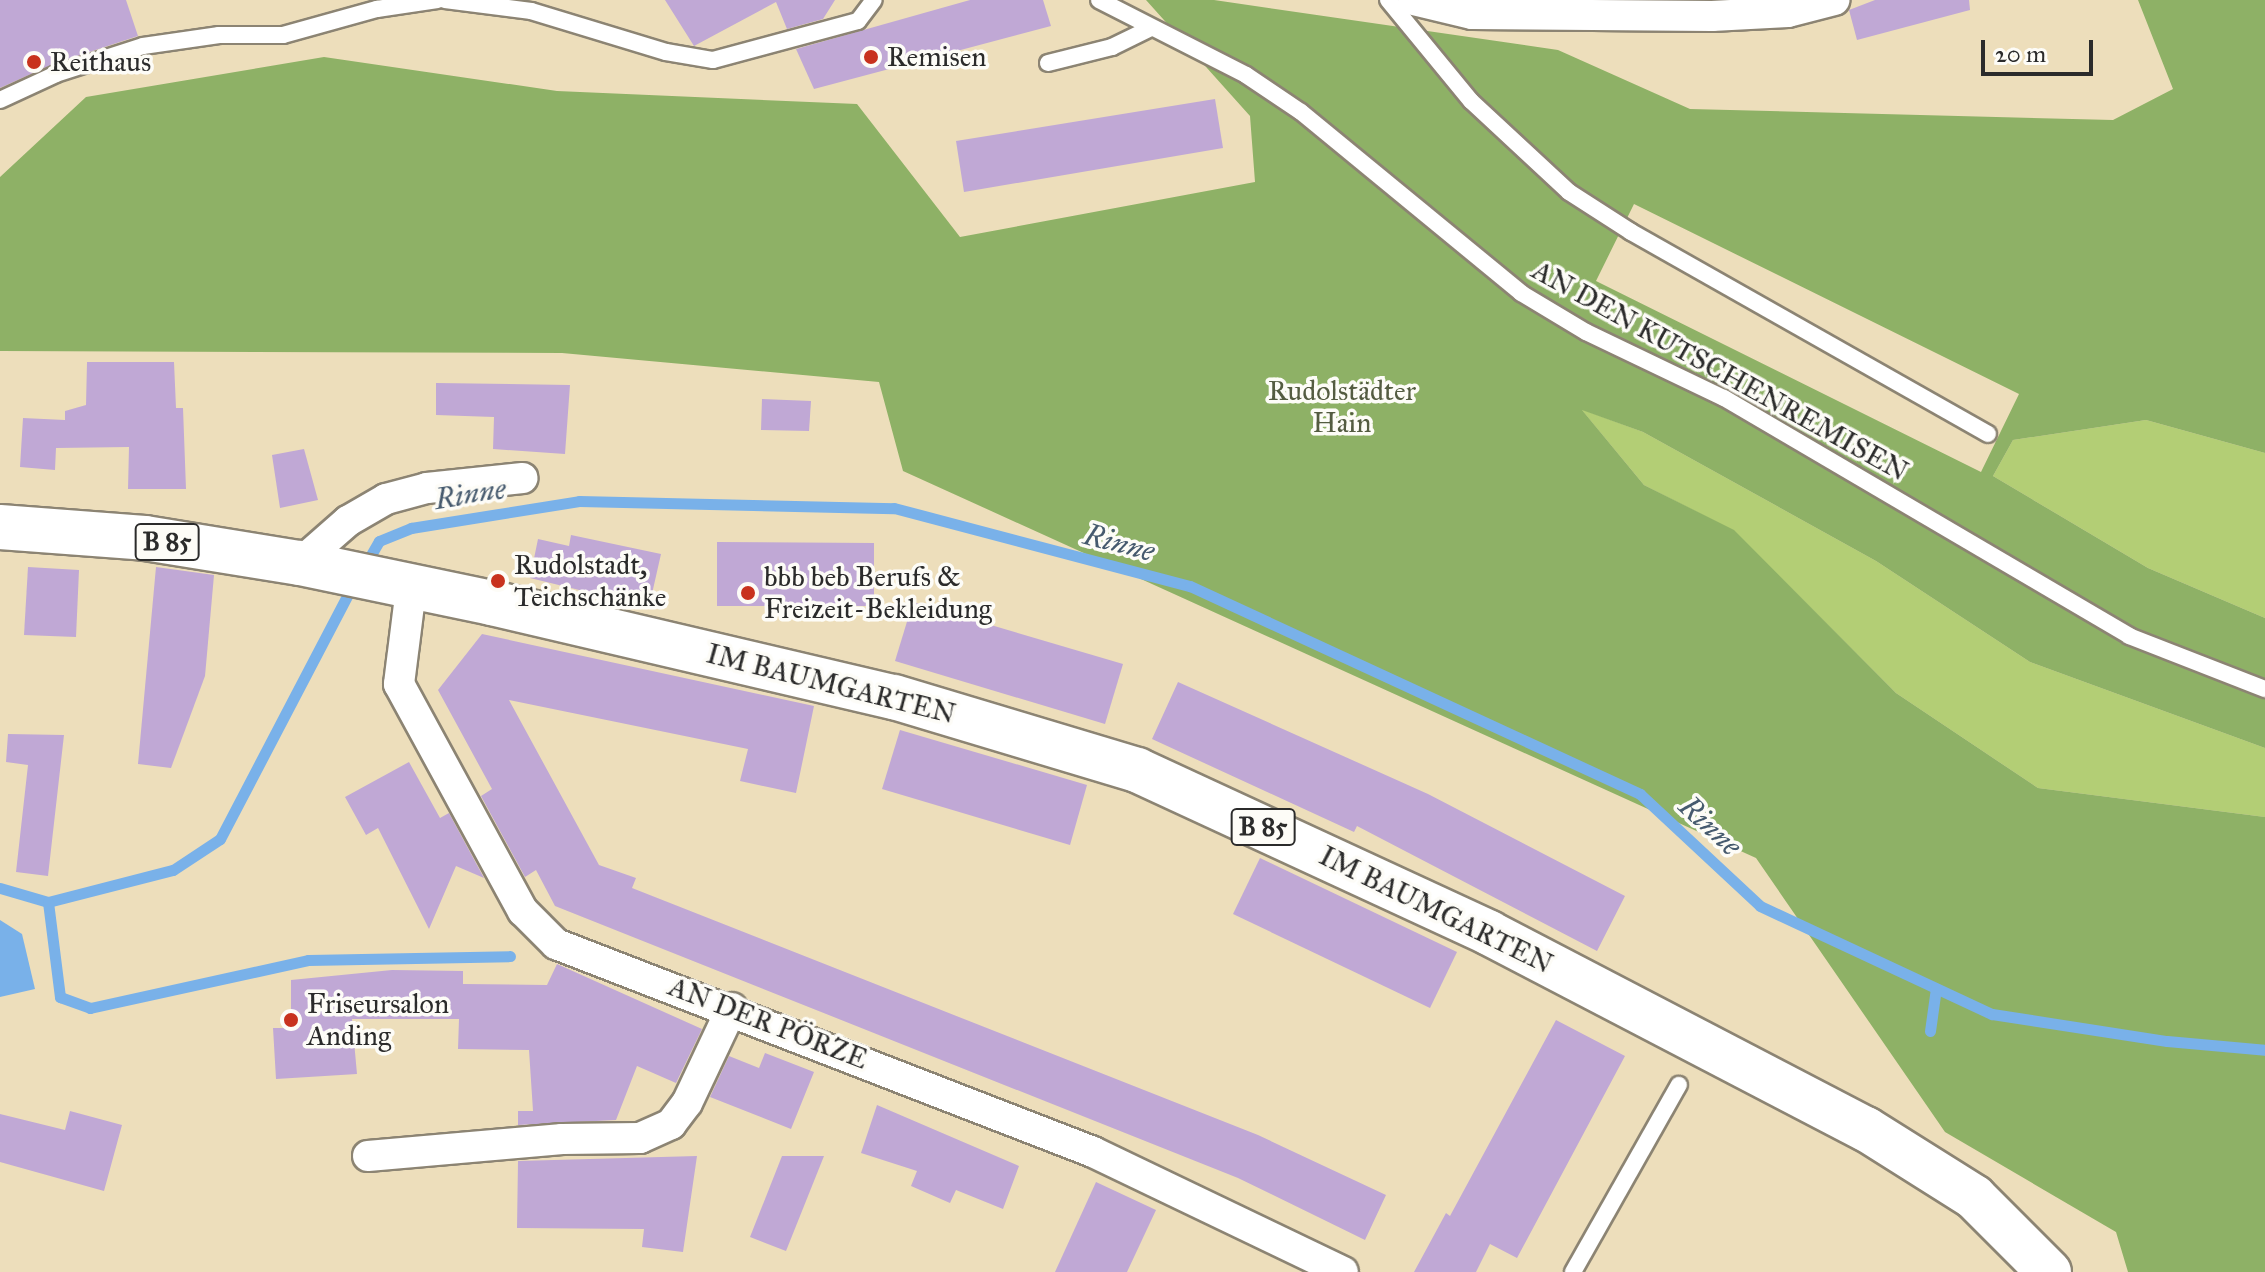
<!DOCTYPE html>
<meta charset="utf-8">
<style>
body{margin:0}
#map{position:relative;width:2265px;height:1272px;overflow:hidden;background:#eddebb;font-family:"IM FELL Great Primer",serif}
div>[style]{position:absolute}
.green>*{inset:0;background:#b3ce75}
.forest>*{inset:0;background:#8eb166}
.water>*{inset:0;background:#79b1e9}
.stream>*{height:11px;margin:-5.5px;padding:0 5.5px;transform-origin:5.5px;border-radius:5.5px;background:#79b1e9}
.building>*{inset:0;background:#c0a8d5}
.roads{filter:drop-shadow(2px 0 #8c8473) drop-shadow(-2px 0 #8c8473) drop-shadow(0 2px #8c8473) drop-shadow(0 -2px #8c8473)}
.lane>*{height:16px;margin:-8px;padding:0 8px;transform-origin:8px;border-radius:8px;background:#fff}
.street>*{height:30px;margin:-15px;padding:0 15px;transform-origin:15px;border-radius:15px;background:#fff}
.primary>*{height:44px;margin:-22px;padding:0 22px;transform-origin:22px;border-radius:22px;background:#fff}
.dots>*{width:22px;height:22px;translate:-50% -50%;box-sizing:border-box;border:4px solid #fdfcf7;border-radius:50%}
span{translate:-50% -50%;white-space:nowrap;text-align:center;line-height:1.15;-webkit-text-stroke:7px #fdfcf7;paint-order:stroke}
.shield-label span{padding:2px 6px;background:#fdfcf7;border:2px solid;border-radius:6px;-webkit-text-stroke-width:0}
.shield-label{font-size:26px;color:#2b2b2b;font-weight:700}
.poi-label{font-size:28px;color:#2b2b2b}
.left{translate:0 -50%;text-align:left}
.street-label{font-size:28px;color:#2b2b2b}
.park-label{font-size:28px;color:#545c41}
.water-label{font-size:30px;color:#465a6e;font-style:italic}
.scale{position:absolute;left:1981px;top:40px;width:112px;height:36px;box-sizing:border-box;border:4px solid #2b2b2b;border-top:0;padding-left:10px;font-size:24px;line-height:28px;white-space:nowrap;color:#2b2b2b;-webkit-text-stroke:6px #fdfcf7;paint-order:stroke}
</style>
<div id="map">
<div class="green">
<i style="clip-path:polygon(1581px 409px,1643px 432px,1876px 561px,2030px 662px,2265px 748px,2265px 817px,2038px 788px,1896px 693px,1734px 531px,1644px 485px)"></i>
<i style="clip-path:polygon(2146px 420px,2265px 453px,2265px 618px,2148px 568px,1993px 476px,2013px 440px)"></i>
</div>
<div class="forest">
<i style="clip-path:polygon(evenodd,1146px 0,1214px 0,1558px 50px,1690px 109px,2113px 120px,2173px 89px,2138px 0,2265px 0,2265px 453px,2146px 420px,2013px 440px,1993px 476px,2148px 568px,2265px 618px,2265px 748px,2030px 662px,1876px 561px,1643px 432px,1582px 410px,1644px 485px,1734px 530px,1896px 693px,2038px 788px,2265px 817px,2265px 1272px,2128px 1272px,2116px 1232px,1945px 1132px,1756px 858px,903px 471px,879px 382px,562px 353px,0 351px,0 177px,86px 97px,324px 57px,557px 91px,857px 104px,960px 237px,1255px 182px,1250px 116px,1146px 0,1634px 204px,2019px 394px,1981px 472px,1596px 281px,1634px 204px)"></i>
</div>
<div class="water">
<i style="clip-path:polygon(0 920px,22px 934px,35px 989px,0 997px)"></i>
</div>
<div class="stream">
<i style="left:364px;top:567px;width:30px;rotate:-60deg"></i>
<i style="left:379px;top:541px;width:35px;rotate:-22deg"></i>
<i style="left:411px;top:528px;width:170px;rotate:-9.1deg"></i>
<i style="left:579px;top:501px;width:315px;rotate:1.3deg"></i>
<i style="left:894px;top:508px;width:306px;rotate:14.8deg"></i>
<i style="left:1190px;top:586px;width:496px;rotate:24.8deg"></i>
<i style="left:1640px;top:794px;width:164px;rotate:43deg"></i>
<i style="left:1760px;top:906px;width:256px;rotate:25deg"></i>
<i style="left:1992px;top:1014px;width:177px;rotate:8.8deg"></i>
<i style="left:2167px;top:1041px;width:98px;rotate:5.2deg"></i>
<i style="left:0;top:888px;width:50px;rotate:16.3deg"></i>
<i style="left:48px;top:902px;width:129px;rotate:-14.4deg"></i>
<i style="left:173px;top:870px;width:56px;rotate:-33.4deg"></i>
<i style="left:220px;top:839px;width:287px;rotate:-62.4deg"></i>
<i style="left:48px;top:902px;width:96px;rotate:82.8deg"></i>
<i style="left:60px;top:997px;width:32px;rotate:20deg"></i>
<i style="left:90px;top:1008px;width:223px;rotate:-12.4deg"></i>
<i style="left:308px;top:960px;width:202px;rotate:-1.1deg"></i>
<i style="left:1930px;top:1031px;width:43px;rotate:-82.1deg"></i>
</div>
<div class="building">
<i style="clip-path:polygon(0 0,126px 0,138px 36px,53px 64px,0 88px)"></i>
<i style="clip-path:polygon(665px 0,835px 0,823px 19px,787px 29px,776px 2px,694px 46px)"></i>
<i style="clip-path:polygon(970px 0,1043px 0,1051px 26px,814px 89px,796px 49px)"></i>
<i style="clip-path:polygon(1875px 0,1969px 0,1970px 10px,1857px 40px,1849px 10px)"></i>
<i style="clip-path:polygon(1215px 99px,1223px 148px,964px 192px,956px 141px)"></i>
<i style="clip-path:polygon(87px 362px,174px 362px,176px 408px,183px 408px,186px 489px,128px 489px,129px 447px,56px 448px,55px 470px,20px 467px,23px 418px,65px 420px,65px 411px,86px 405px)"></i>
<i style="clip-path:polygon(436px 383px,570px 385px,565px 454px,493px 449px,494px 417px,436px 415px)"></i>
<i style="clip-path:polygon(762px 399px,811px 401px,809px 431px,761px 430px)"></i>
<i style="clip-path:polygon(304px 449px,318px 500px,280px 508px,272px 455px)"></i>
<i style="clip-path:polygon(571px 535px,661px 554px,649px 607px,530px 578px,538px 539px,569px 546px)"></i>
<i style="clip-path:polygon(717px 542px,874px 543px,874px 606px,717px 606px)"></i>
<i style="clip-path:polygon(28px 567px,79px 570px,76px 637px,24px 635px)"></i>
<i style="clip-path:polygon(156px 567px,214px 575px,205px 676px,171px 768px,138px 764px)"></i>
<i style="clip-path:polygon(913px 602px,1123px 664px,1105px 724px,895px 661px)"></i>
<i style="clip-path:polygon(482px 634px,814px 706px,796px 793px,740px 781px,748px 749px,509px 700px,599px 865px,636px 878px,632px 888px,1258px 1135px,1386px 1195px,1365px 1240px,1238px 1178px,555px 906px,536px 870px,525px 877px,481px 796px,492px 789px,438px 690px)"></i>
<i style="clip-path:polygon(1178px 682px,1428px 794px,1625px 896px,1597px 951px,1357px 826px,1354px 832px,1152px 739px)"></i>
<i style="clip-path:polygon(900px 730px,1087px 785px,1070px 845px,882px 789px)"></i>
<i style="clip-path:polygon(8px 734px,64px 735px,48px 876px,16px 872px,28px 765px,6px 762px)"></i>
<i style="clip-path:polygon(409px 762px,440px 818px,449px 813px,484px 878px,456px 866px,429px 929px,378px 828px,366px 835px,345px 797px)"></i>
<i style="clip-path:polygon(1260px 858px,1457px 952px,1430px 1008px,1233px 914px)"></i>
<i style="clip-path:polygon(557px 964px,702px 1029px,676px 1083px,637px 1066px,616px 1120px,518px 1125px,518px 1111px,533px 1111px,529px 1050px,458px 1049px,459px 1019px,352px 1019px,357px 1074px,276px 1079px,273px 1028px,291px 1028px,291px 980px,392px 970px,463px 971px,463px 984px,547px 985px)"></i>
<i style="clip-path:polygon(1556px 1020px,1625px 1056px,1517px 1258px,1490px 1244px,1476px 1272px,1414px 1272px,1446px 1213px,1450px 1216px)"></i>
<i style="clip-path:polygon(765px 1053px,814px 1072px,791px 1129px,710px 1097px,729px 1056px,759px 1068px)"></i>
<i style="clip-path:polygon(877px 1105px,1019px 1166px,1003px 1209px,956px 1190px,950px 1203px,911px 1186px,917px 1171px,861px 1153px)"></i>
<i style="clip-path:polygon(70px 1111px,122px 1125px,104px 1191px,0 1162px,0 1114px,65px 1130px)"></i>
<i style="clip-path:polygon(697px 1156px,683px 1252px,642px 1247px,644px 1229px,517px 1228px,518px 1161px)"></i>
<i style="clip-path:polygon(782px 1156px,824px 1156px,786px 1251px,750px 1237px)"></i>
<i style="clip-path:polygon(1096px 1182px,1156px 1210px,1127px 1272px,1055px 1272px)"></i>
</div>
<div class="roads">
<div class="lane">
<i style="left:445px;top:0;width:87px;rotate:7.3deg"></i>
<i style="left:531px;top:11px;width:141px;rotate:16.9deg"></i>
<i style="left:666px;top:52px;width:48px;rotate:9.7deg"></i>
<i style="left:713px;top:60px;width:150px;rotate:-15.1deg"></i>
<i style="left:858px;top:21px;width:26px;rotate:-53deg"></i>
<i style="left:1099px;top:0;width:165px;rotate:27deg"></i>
<i style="left:1246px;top:75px;width:66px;rotate:33.9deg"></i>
<i style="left:1301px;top:112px;width:285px;rotate:39.4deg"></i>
<i style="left:1521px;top:293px;width:76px;rotate:31deg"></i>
<i style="left:1586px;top:332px;width:153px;rotate:25.6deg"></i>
<i style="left:1724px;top:398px;width:470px;rotate:30.4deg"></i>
<i style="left:2129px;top:636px;width:146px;rotate:21.3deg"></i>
<i style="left:1388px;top:0;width:131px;rotate:50.6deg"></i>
<i style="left:1471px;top:101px;width:134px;rotate:42.9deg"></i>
<i style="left:1569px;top:192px;width:74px;rotate:32.8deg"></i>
<i style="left:1631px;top:232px;width:410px;rotate:29.5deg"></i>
<i style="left:1048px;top:63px;width:66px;rotate:-14deg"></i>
<i style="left:1112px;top:47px;width:43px;rotate:-26deg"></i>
<i style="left:0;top:100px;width:62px;rotate:-24.9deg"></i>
<i style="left:56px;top:74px;width:91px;rotate:-17.8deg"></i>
<i style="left:143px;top:46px;width:77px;rotate:-8.2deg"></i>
<i style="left:219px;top:35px;width:64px"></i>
<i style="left:283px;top:35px;width:98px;rotate:-15.5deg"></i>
<i style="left:377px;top:9px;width:61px;rotate:-8.5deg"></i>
<i style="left:1573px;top:1272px;width:215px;rotate:-60.5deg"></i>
</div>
<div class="street">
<i style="left:1413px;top:0;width:61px;rotate:13.3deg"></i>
<i style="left:1472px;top:14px;width:240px;rotate:0.5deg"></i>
<i style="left:1712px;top:16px;width:76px;rotate:-3deg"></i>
<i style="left:1788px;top:12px;width:48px;rotate:-14.6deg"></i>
<i style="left:300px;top:563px;width:64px;rotate:-41.2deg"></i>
<i style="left:348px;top:521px;width:44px;rotate:-30.1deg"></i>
<i style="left:386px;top:499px;width:42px;rotate:-15deg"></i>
<i style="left:427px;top:488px;width:96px;rotate:-6deg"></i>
<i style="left:411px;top:589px;width:96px;rotate:97.2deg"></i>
<i style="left:399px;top:684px;width:259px;rotate:61.4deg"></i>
<i style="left:523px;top:911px;width:47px;rotate:45deg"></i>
<i style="left:556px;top:944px;width:576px;rotate:21.17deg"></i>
<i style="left:1093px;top:1152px;width:277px;rotate:25.6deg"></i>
<i style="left:368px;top:1156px;width:195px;rotate:-5deg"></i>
<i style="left:562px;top:1139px;width:78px;rotate:-0.7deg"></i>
<i style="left:640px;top:1138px;width:34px;rotate:-24deg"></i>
<i style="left:671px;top:1124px;width:26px;rotate:-53deg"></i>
<i style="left:687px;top:1103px;width:105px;rotate:-64.7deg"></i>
</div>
<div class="primary">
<i style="left:0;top:527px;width:145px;rotate:4.3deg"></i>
<i style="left:145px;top:538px;width:157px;rotate:9.2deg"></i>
<i style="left:300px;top:563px;width:196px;rotate:11.8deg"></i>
<i style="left:492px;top:603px;width:413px;rotate:13.2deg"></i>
<i style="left:894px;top:697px;width:254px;rotate:16.7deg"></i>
<i style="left:1137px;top:770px;width:388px;rotate:24.8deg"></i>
<i style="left:1489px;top:933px;width:425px;rotate:27.5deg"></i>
<i style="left:1866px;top:1129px;width:128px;rotate:32.2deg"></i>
<i style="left:1974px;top:1197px;width:106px;rotate:45deg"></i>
</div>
</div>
<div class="dots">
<i style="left:871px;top:57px;background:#c8321e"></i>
<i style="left:34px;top:62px;background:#c8321e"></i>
<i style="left:498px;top:581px;background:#c8321e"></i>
<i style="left:748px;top:593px;background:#c8321e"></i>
<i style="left:291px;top:1020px;background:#c8321e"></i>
</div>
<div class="shield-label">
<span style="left:167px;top:542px">B 85</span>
<span style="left:1263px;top:827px">B 85</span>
</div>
<div class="poi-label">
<span class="left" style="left:887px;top:57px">Remisen</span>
<span class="left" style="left:50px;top:62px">Reithaus</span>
<span class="left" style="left:514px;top:581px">Rudolstadt,<br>Teichschänke</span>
<span class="left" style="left:764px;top:593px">bbb beb Berufs &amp;<br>Freizeit-Bekleidung</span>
<span class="left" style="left:307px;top:1020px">Friseursalon<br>Anding</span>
</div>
<div class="street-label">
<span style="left:1720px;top:371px;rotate:29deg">AN DEN KUTSCHENREMISEN</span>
<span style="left:831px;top:684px;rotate:14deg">IM BAUMGARTEN</span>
<span style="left:1436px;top:910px;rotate:26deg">IM BAUMGARTEN</span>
<span style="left:768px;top:1023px;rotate:21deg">AN DER PÖRZE</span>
</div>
<div class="park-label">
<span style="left:1342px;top:407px">Rudolstädter<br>Hain</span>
</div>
<div class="water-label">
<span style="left:470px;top:494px;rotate:-9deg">Rinne</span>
<span style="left:1119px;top:543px;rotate:15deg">Rinne</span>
<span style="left:1710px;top:826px;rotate:43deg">Rinne</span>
</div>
<div class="scale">20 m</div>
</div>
